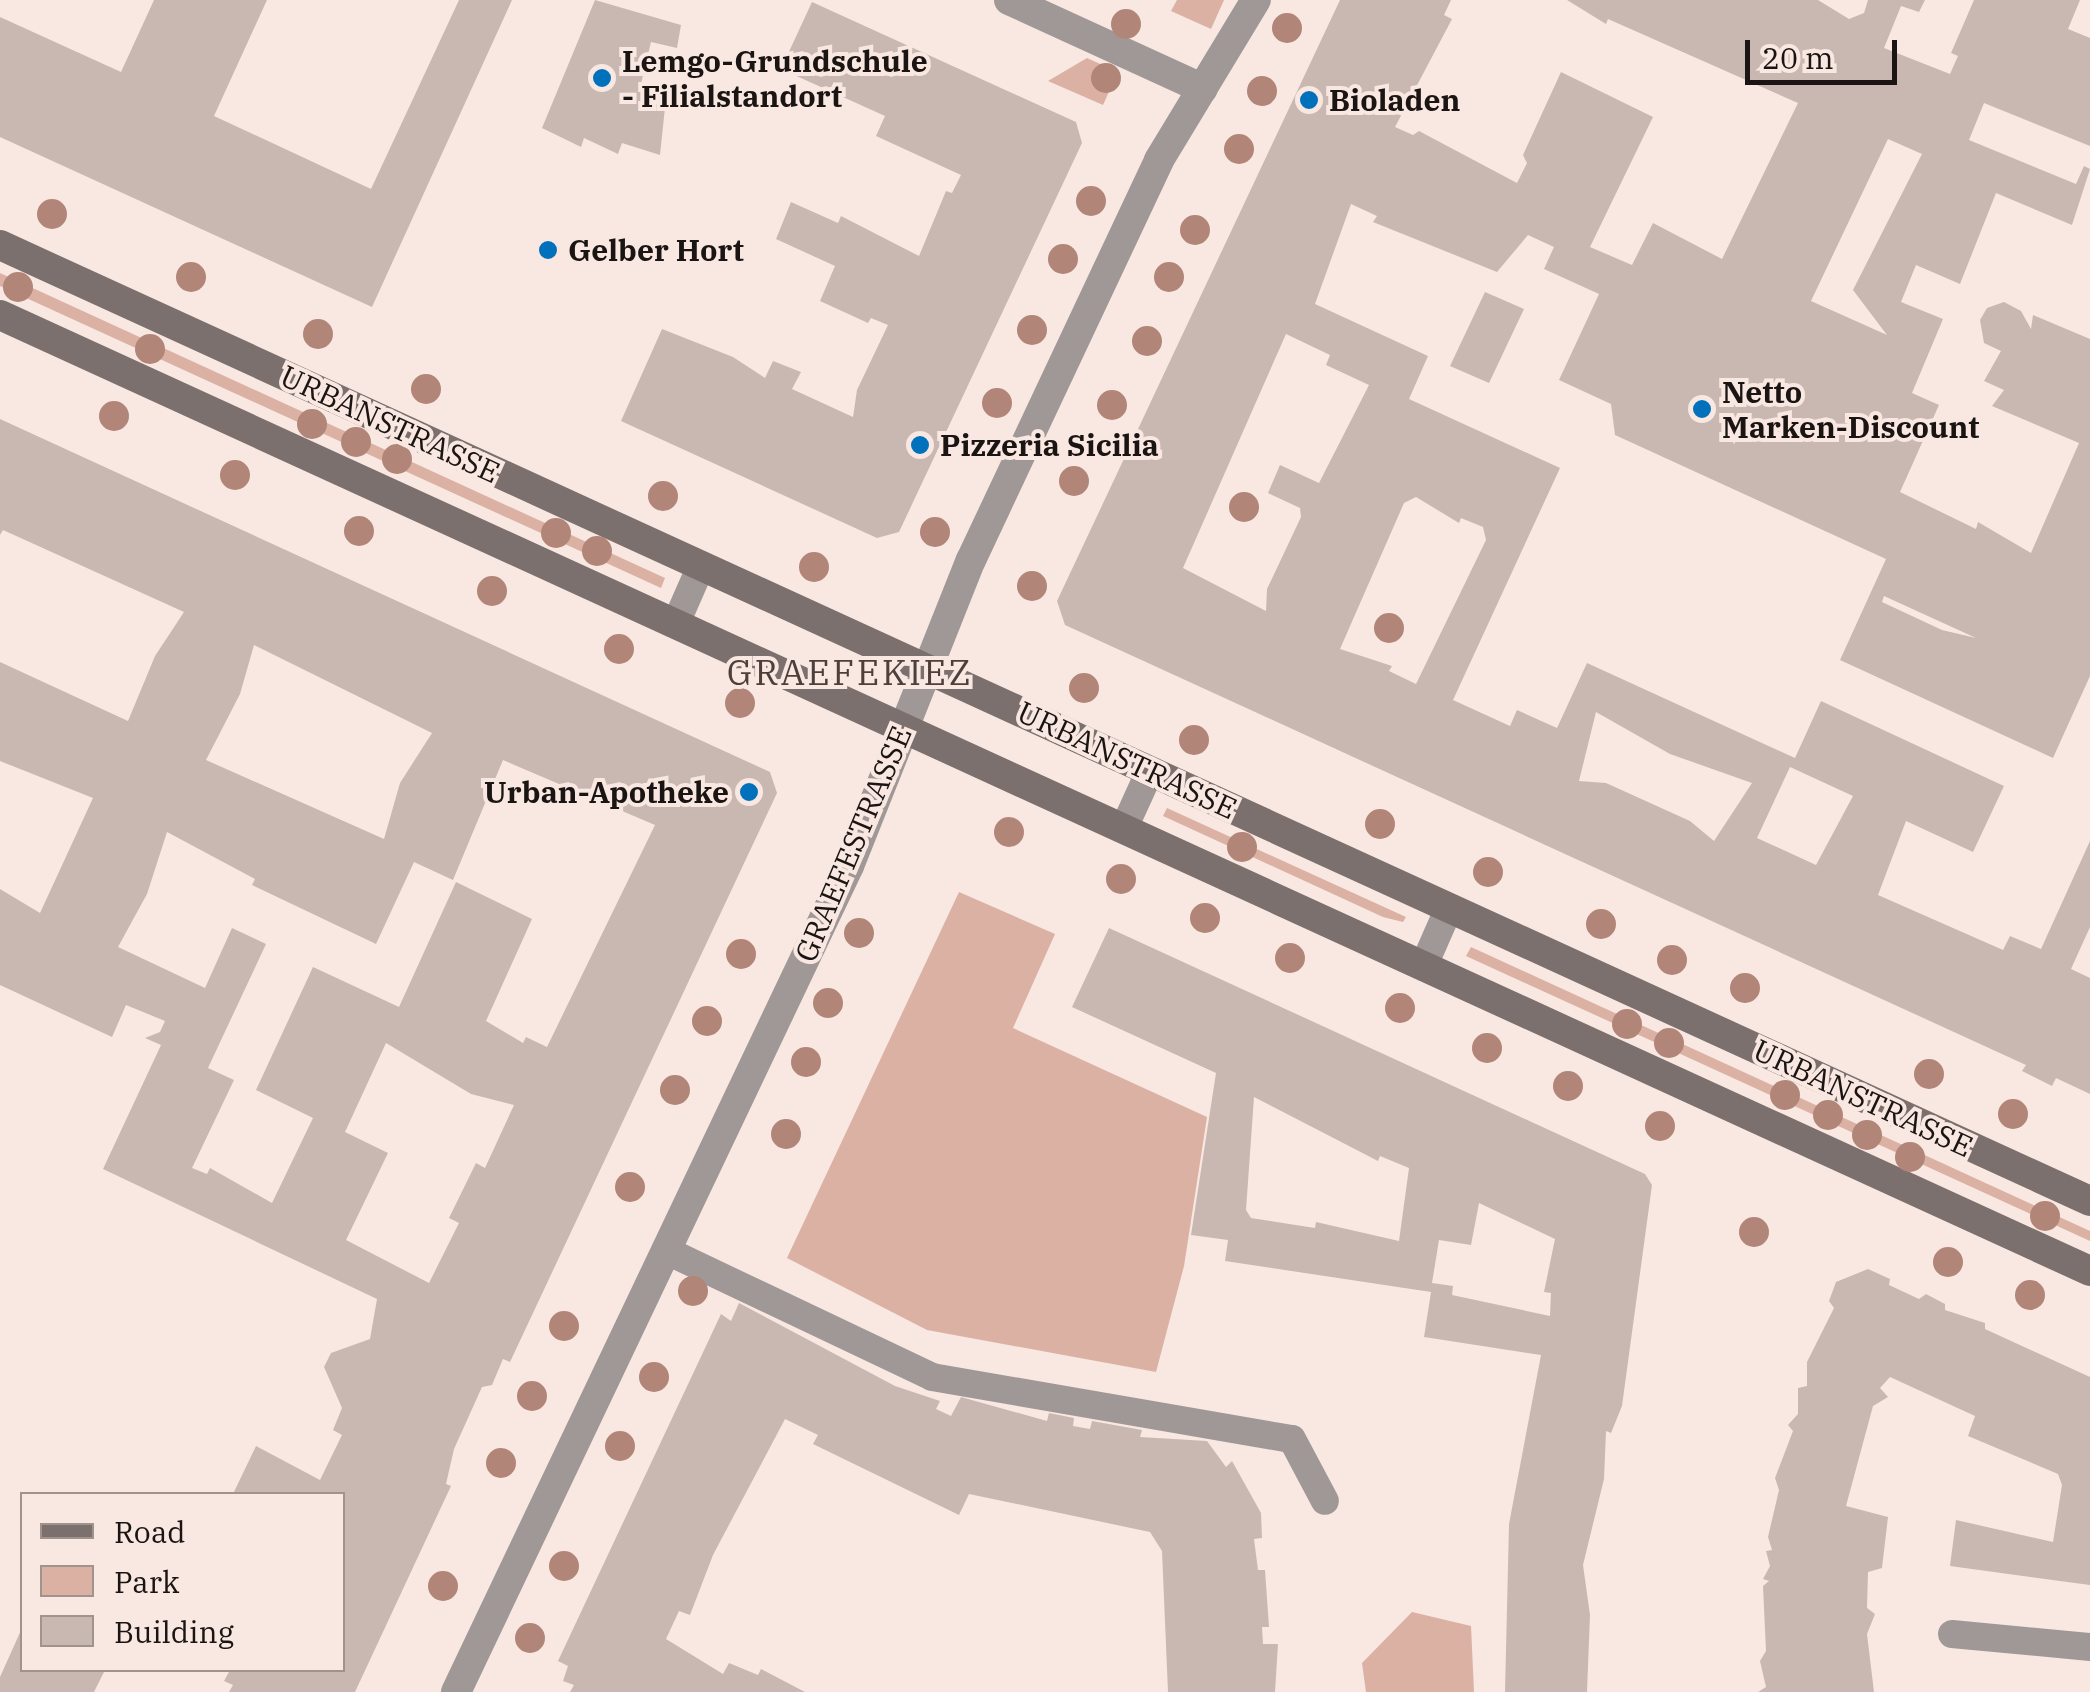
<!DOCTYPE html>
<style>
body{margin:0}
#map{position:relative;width:2090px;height:1692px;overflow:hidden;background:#f9e7e1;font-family:"IBM Plex Serif",serif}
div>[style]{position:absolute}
.green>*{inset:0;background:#dbb1a4}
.building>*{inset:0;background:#c9b8b2}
.lane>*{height:28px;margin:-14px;padding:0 14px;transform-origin:14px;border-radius:14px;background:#a09896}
.street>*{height:30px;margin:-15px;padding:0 15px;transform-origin:15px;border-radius:15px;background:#a09896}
.secondary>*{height:30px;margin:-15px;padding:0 15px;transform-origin:15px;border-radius:15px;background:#7b706d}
.trees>*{width:30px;height:30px;margin:-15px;border-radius:50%;background:#b18577}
.dots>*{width:28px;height:28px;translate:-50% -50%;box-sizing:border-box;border:5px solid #f9e7e1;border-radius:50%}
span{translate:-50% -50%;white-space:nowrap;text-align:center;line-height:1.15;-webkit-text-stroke:8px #f9e7e1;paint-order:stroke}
.poi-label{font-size:30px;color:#1a1412;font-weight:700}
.left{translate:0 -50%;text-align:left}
.right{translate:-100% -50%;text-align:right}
.street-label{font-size:30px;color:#1a1412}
.quarter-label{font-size:35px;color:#4e3f3b;letter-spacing:2.5px}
.legend{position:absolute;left:20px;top:1492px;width:325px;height:180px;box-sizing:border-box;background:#f9e7e1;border:2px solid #a0938e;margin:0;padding:12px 18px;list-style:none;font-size:30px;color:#1a1412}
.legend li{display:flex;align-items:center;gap:20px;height:50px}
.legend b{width:50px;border:2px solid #a0938e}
.scale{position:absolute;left:1745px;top:40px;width:152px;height:45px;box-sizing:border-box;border:5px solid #1a1412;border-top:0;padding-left:12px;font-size:30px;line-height:35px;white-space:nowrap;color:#1a1412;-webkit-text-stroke:8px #f9e7e1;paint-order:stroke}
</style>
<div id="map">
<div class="green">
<i style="clip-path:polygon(1177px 0,1224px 0,1211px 29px,1171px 11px)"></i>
<i style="clip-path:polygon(1087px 58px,1118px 72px,1103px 105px,1048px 81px)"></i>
<i style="clip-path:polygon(0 273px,665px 578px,661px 588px,0 286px)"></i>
<i style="clip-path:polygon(1167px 808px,1406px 917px,1403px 922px,1383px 917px,1163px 816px)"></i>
<i style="clip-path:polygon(959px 892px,1055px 934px,1013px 1028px,1207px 1117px,1184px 1266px,1156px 1372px,927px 1330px,787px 1258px)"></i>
<i style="clip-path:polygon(1471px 947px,2090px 1231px,2090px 1241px,1466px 956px)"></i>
<i style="clip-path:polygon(1412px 1612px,1471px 1626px,1474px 1692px,1366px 1692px,1362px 1663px)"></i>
</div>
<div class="building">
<i style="clip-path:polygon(154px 0,267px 0,214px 116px,371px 189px,459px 0,512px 0,372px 307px,0 137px,0 17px,121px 72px)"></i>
<i style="clip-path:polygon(595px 0,681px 25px,677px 48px,651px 42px,640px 88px,666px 98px,660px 155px,622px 143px,618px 154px,584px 138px,581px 147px,542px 128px)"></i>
<i style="clip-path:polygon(evenodd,1340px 0,1451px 0,1444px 15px,1452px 19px,1395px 127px,1413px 135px,1419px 131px,1517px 183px,1527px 163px,1523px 155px,1561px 72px,1653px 117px,1590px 247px,1632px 265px,1653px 223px,1722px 259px,1798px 103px,1608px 19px,1606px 24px,1567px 0,1818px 0,1849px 19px,1864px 13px,1868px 0,1925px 0,1919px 12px,1901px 6px,1884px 48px,1950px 74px,1958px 56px,1951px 53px,1974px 0,2080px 0,2068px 29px,2090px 38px,2090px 146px,1984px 103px,1969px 140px,2076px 184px,2084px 166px,2090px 169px,2072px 225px,1996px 193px,1960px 284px,1916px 265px,1901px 302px,1943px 319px,1912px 393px,1939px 405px,1900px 492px,1976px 529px,1978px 522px,2031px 553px,2079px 443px,1992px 406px,2004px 390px,1984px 381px,2001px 351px,1984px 343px,1980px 320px,1987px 308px,2004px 302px,2021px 311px,2031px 329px,2033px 315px,2090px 339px,2090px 676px,2053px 758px,1840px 660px,1886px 559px,1615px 435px,1611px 404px,1559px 380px,1599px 294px,1544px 269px,1554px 247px,1528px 235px,1497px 272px,1373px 222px,1377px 216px,1351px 204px,1315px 304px,1428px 356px,1409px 399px,1560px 468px,1453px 700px,1510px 726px,1517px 710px,1557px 728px,1587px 663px,1795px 758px,1821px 701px,2004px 786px,1973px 852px,1906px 821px,1878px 895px,2003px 950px,2010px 936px,2041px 949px,2090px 841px,2090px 927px,2071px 969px,2090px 978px,2090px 1094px,2056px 1078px,2052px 1086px,2022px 1071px,2026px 1065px,1065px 625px,1057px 601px,1340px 0,1888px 139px,1922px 154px,1853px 290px,1887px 335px,1811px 301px,1888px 139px,1340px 0,1286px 334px,1330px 355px,1326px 365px,1369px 385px,1319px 483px,1280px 465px,1268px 493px,1300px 508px,1301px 517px,1267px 589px,1266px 611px,1183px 568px,1286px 334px,1340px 0,1416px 497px,1459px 523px,1461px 518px,1483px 527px,1486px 540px,1416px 684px,1389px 671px,1392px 666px,1340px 649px,1404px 503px,1416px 497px,1340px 0,1884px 596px,1976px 638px,1942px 630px,1882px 602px,1884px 596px,1340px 0,1596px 712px,1670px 754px,1752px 783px,1714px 841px,1690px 821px,1606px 783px,1579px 781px,1596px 712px,1340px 0,1790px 767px,1853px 796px,1816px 865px,1757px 838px,1790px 767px)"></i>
<i style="clip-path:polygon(812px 2px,1076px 122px,1082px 143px,899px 532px,877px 538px,621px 421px,662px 329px,733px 357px,765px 378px,773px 361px,801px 372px,792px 389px,853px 417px,857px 390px,888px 325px,871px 318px,868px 323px,820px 301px,835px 266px,776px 239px,791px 202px,838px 223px,841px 216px,919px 256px,946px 191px,952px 193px,961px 175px,876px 136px,885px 116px,781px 69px)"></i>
<i style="clip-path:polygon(1485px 292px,1524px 309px,1489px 383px,1450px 366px)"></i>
<i style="clip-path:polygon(evenodd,0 419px,770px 772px,777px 793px,510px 1362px,503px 1359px,492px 1385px,482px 1387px,454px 1449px,446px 1484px,451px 1486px,355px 1692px,229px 1692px,233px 1685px,224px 1681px,230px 1670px,342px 1670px,342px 1494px,233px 1494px,256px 1446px,320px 1480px,342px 1435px,333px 1430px,342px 1408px,324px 1367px,331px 1353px,370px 1339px,377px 1299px,103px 1169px,161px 1045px,145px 1038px,160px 1032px,165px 1021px,126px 1005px,112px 1037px,0 985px,0 889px,40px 913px,93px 798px,0 761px,0 662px,128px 721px,155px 656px,184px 612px,3px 530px,0 535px,0 419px,254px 645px,432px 733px,400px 783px,384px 839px,206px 760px,240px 694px,254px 645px,0 419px,503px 760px,655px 825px,547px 1047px,526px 1037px,523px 1043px,486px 1021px,532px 919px,456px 882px,399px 1007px,313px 967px,256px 1090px,313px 1118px,272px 1203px,210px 1168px,207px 1174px,192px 1168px,234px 1080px,208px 1068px,266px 944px,232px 928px,205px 988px,118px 947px,147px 894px,167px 832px,255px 879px,252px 885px,376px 944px,414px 862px,453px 880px,503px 760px,0 419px,386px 1043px,471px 1094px,514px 1105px,485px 1168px,476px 1163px,449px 1218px,459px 1223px,429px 1283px,346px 1240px,388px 1153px,345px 1132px,386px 1043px)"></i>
<i style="clip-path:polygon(evenodd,1109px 928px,1645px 1174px,1652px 1185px,1622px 1406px,1611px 1433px,1606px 1431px,1604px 1479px,1583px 1565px,1590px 1615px,1587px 1692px,1505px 1692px,1509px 1524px,1541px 1355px,1424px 1337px,1431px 1292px,1225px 1261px,1228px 1240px,1191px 1235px,1216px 1073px,1072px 1007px,1109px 928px,1254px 1097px,1378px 1161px,1380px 1156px,1409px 1168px,1399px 1241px,1316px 1222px,1315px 1228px,1251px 1218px,1246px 1210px,1254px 1097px,1109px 928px,1479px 1203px,1555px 1239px,1544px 1292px,1551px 1293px,1550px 1316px,1452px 1295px,1453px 1286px,1432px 1283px,1439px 1240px,1471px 1245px,1479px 1203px)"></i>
<i style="clip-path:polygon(1868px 1269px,1890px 1279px,1889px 1285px,1919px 1299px,1926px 1294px,1945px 1304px,1945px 1310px,1985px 1323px,1985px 1329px,2090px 1377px,2090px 1585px,1950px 1566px,1956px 1520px,2053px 1542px,2062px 1485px,2058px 1474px,1968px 1436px,1975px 1416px,1890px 1377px,1880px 1388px,1888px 1397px,1873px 1406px,1846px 1506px,1888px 1517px,1882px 1568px,1868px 1572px,1867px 1608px,1875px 1614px,1867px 1634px,1874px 1692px,1758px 1692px,1766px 1687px,1760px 1661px,1766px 1651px,1763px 1586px,1769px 1581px,1763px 1579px,1770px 1566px,1766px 1551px,1772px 1550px,1768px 1537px,1779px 1490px,1775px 1478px,1793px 1431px,1788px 1425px,1798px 1414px,1798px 1388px,1807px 1386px,1807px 1362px,1834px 1308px,1829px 1301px,1836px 1282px)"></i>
<i style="clip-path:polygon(739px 1303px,895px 1386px,940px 1401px,936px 1409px,951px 1416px,961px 1397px,1047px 1421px,1049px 1413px,1074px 1418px,1073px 1426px,1090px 1429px,1092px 1421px,1142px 1430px,1140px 1437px,1207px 1441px,1226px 1467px,1232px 1461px,1261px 1513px,1262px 1538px,1254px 1539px,1258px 1570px,1265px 1570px,1269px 1627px,1262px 1627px,1263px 1644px,1278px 1644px,1275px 1692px,1168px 1692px,1162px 1551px,1150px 1532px,969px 1494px,959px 1515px,813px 1444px,818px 1435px,785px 1419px,713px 1555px,690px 1615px,679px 1611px,666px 1639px,723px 1674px,729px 1663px,758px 1675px,761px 1669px,805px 1692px,570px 1692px,574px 1685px,563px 1681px,568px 1666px,558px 1661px,721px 1314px,731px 1321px)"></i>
<i style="clip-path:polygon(22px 1628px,22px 1670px,105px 1670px,94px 1692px,0 1692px,0 1677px)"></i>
</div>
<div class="lane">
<i style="left:676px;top:623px;width:62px;rotate:-66.3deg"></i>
<i style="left:1124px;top:828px;width:63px;rotate:-65.5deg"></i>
<i style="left:1424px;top:965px;width:62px;rotate:-66.3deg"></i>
<i style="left:667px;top:1251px;width:293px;rotate:25.4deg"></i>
<i style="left:932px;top:1377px;width:365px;rotate:9.8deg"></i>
<i style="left:1292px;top:1439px;width:70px;rotate:62deg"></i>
<i style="left:1952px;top:1634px;width:139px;rotate:5.4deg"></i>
</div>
<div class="street">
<i style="left:1009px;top:0;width:213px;rotate:24.6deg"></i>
<i style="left:456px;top:1692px;width:915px;rotate:-64.56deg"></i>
<i style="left:849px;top:866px;width:329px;rotate:-68.3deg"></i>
<i style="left:971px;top:560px;width:442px;rotate:-64.8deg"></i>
<i style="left:1159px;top:160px;width:187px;rotate:-58.8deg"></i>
</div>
<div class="secondary">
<i style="left:0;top:245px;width:2298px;rotate:24.58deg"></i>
<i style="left:0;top:315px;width:2298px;rotate:24.58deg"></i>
</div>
<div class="trees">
<i style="left:1126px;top:24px"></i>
<i style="left:1287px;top:28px"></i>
<i style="left:1106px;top:78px"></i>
<i style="left:1262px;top:91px"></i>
<i style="left:1239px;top:149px"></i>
<i style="left:1091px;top:201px"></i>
<i style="left:52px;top:214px"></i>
<i style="left:1195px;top:230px"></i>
<i style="left:1063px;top:259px"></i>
<i style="left:191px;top:277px"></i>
<i style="left:1169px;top:277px"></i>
<i style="left:18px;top:287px"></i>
<i style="left:1032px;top:330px"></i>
<i style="left:318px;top:334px"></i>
<i style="left:1147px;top:341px"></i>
<i style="left:150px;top:349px"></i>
<i style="left:426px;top:389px"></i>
<i style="left:997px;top:403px"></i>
<i style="left:1112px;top:405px"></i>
<i style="left:114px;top:416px"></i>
<i style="left:312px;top:424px"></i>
<i style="left:356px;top:442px"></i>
<i style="left:397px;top:459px"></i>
<i style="left:235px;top:475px"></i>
<i style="left:1074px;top:481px"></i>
<i style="left:663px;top:496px"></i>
<i style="left:1244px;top:507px"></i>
<i style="left:359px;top:531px"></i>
<i style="left:935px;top:532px"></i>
<i style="left:556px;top:533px"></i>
<i style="left:597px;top:551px"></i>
<i style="left:814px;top:567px"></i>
<i style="left:1032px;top:586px"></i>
<i style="left:492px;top:591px"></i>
<i style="left:1389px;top:628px"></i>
<i style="left:619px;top:649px"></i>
<i style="left:1084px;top:688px"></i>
<i style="left:740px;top:703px"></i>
<i style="left:1194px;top:740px"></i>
<i style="left:1380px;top:824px"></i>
<i style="left:1009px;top:832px"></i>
<i style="left:1242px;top:847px"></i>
<i style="left:1488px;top:872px"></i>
<i style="left:1121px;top:879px"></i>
<i style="left:1205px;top:918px"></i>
<i style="left:1601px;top:924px"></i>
<i style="left:859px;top:933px"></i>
<i style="left:741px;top:954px"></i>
<i style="left:1290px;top:958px"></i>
<i style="left:1672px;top:960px"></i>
<i style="left:1745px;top:988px"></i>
<i style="left:828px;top:1003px"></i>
<i style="left:1400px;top:1008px"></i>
<i style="left:707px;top:1021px"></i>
<i style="left:1627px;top:1024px"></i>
<i style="left:1669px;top:1043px"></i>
<i style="left:1487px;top:1048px"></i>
<i style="left:806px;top:1062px"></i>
<i style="left:1929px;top:1074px"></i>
<i style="left:1568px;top:1086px"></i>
<i style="left:675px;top:1090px"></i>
<i style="left:1785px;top:1095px"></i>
<i style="left:2013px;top:1114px"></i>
<i style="left:1828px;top:1115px"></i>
<i style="left:1660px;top:1126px"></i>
<i style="left:786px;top:1134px"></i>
<i style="left:1867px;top:1135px"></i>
<i style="left:1910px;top:1157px"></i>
<i style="left:630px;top:1187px"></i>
<i style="left:2045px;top:1216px"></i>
<i style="left:1754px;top:1232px"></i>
<i style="left:1948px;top:1262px"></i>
<i style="left:693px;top:1291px"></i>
<i style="left:2030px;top:1295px"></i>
<i style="left:564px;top:1326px"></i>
<i style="left:654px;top:1377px"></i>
<i style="left:532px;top:1396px"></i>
<i style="left:620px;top:1446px"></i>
<i style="left:501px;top:1463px"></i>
<i style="left:564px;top:1566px"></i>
<i style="left:443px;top:1586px"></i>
<i style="left:530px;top:1638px"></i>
</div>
<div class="dots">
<i style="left:602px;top:78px;background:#0271bc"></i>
<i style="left:1309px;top:100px;background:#0271bc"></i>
<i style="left:548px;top:250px;background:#0271bc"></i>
<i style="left:1702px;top:409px;background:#0271bc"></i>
<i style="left:920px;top:445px;background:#0271bc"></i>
<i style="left:749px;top:792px;background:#0271bc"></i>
</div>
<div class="poi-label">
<span class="left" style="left:622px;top:78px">Lemgo-Grundschule<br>- Filialstandort</span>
<span class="left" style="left:1329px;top:100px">Bioladen</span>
<span class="left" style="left:568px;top:250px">Gelber Hort</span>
<span class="left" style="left:1722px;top:409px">Netto<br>Marken-Discount</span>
<span class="left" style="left:940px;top:445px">Pizzeria Sicilia</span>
<span class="right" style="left:729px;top:792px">Urban-Apotheke</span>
</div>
<div class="street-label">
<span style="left:390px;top:424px;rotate:25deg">URBANSTRASSE</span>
<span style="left:1127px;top:760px;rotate:25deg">URBANSTRASSE</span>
<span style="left:853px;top:844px;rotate:-67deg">GRAEFESTRASSE</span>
<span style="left:1863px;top:1098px;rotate:25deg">URBANSTRASSE</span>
</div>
<div class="quarter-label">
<span style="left:850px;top:672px">GRAEFEKIEZ</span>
</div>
<ul class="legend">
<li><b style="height:12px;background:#7b706d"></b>Road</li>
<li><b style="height:28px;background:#dbb1a4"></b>Park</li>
<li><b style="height:28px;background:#c9b8b2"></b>Building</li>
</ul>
<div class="scale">20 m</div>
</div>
